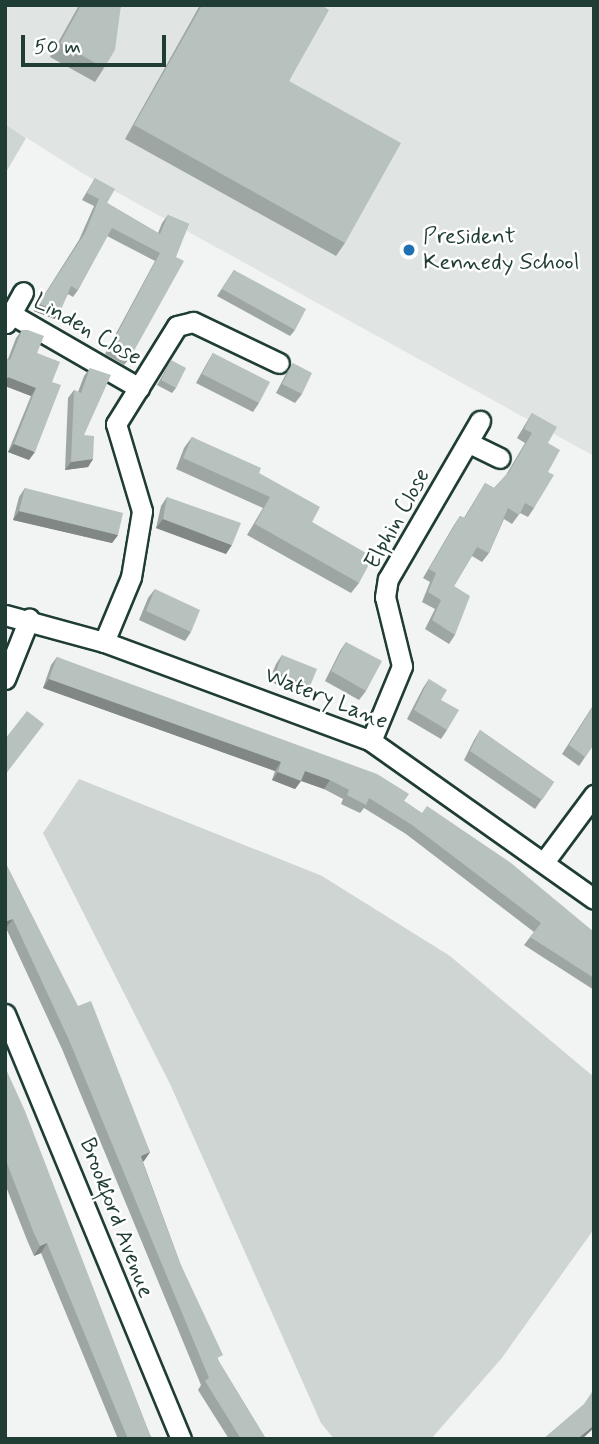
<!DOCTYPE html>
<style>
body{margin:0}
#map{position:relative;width:599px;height:1444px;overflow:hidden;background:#f2f3f3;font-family:Mynerve,sans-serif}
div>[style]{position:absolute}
.built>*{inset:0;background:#e0e4e3}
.green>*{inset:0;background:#ced5d3}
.roads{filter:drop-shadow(2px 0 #1f3d34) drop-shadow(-2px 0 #1f3d34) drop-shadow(0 2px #1f3d34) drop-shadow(0 -2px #1f3d34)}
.street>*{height:19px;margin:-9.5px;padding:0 9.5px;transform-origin:9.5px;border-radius:9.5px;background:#fff}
.wall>*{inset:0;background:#9da6a3}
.shaded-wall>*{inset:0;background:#808784}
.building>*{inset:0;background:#b7c1bd}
.dots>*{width:19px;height:19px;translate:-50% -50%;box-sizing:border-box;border:4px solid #fff;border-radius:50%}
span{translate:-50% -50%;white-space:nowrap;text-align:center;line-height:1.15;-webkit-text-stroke:5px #fff;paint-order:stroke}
.poi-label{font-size:23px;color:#1f3d34}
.left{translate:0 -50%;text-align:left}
.street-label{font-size:23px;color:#1f3d34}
.frame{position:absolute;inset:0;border:7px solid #1f3d34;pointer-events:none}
.scale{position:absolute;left:21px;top:35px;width:145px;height:32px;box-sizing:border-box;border:4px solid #1f3d34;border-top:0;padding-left:9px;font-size:21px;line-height:24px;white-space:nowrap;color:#1f3d34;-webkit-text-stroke:5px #fff;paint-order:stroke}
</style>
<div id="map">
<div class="built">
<i style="clip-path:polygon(5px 5px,594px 5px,594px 456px,82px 173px,5px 124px)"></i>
</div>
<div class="green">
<i style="clip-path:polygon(5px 124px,26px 138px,5px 174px)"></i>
<i style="clip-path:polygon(79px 779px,322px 876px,450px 956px,594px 1077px,594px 1229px,501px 1359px,431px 1439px,334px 1439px,321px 1423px,170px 1084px,43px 833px)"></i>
</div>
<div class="roads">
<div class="street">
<i style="left:11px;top:314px;width:148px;rotate:30deg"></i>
<i style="left:6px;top:323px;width:35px;rotate:-61deg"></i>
<i style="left:469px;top:443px;width:34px;rotate:26deg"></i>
<i style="left:5px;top:615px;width:103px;rotate:15.3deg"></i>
<i style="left:104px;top:642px;width:285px;rotate:20.3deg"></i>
<i style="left:371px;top:741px;width:273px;rotate:35.3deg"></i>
<i style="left:104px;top:642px;width:70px;rotate:-67.4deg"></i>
<i style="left:131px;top:577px;width:67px;rotate:-80.5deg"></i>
<i style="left:142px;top:511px;width:91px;rotate:-106.6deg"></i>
<i style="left:116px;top:424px;width:115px;rotate:-58.1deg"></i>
<i style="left:177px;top:326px;width:16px;rotate:-14deg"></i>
<i style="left:193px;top:322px;width:95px;rotate:25.5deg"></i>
<i style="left:5px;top:679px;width:65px;rotate:-68.2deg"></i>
<i style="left:371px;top:741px;width:81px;rotate:-67.5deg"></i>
<i style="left:402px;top:666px;width:71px;rotate:-103.8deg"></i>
<i style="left:385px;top:597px;width:18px;rotate:-81deg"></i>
<i style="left:388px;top:579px;width:183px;rotate:-59.8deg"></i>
<i style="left:544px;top:862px;width:84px;rotate:-53.3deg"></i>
<i style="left:5px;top:1014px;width:460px;rotate:67.5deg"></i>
</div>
</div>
<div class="wall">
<i style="clip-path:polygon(75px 5px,121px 5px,104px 68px,95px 82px,50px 57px,78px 7px)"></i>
<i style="clip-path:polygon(200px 5px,321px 5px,289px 81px,345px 243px,336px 256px,125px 139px)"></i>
<i style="clip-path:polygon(95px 178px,107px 203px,158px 233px,162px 223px,168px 215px,189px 224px,130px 358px,124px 365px,105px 354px,155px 261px,107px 236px,78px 290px,73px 297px,68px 294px,55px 319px,34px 311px,79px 240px,94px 206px,82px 200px)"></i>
<i style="clip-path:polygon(234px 270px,295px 330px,290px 336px,217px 296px)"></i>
<i style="clip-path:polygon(22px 330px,37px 353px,52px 382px,29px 460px,8px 452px,31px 396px,5px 386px,5px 358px,8px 359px,16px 338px)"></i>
<i style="clip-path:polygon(213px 353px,259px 403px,253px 412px,196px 383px,207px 363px)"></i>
<i style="clip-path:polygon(171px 360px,176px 388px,172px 393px,157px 385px)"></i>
<i style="clip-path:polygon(293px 363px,302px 394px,295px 403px,276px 393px,287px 372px)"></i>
<i style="clip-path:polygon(90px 368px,84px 435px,93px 459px,88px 467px,65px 470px,68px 398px,74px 390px,78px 392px,84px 376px)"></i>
<i style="clip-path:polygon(532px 413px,548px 443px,548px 472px,534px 508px,528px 517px,520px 513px,512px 524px,504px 519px,489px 553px,482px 562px,472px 556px,454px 586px,455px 635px,449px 644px,425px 629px,435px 609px,422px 602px,430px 582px,423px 578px,454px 525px,460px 516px,464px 518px,485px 483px,494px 488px,506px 475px,525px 443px,517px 438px)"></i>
<i style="clip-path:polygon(192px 437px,259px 473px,312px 522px,359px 583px,351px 593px,247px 535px,263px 508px,176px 469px,184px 448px)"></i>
<i style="clip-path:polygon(25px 488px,118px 535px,112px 543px,13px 520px,19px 497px)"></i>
<i style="clip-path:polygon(167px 497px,226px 554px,156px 528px,161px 506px)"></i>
<i style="clip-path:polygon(155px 589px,191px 632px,185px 641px,139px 620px,148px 598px)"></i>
<i style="clip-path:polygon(346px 642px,366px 691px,359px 700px,325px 681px,340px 651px)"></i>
<i style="clip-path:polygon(282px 655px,310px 686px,304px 695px,269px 681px,276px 664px)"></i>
<i style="clip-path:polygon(57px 657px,404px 801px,594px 932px,594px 990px,524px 945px,534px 932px,406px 834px,364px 808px,360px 813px,341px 804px,343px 799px,324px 789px,301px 781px,295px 789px,272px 780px,275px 771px,43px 688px,51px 665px)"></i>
<i style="clip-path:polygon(429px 679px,441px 700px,447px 730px,441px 739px,407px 719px,423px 688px)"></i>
<i style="clip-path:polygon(594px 704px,594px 744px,579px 766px,562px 754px)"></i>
<i style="clip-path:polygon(480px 730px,554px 782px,535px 809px,464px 760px,474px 740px)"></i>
<i style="clip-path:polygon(5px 862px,150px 1152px,143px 1162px,180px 1263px,219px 1362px,266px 1439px,229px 1439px,198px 1390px,201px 1385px,62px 1049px,6px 928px,5px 928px)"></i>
<i style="clip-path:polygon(5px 1067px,150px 1435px,153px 1439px,118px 1439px,41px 1253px,34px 1256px,27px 1240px,5px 1184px)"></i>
</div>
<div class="shaded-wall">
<i style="clip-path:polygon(39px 304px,60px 312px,55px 319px,34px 311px)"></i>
<i style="clip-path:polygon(8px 377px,36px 388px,31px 396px,5px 386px,5px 381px)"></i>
<i style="clip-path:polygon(14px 444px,35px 452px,29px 460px,8px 452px)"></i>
<i style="clip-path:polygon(93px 459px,88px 467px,65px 470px,71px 462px)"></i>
<i style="clip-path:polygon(19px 511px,118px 535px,112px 543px,13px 520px)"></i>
<i style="clip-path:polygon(163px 519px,232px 545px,226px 554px,156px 528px)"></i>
<i style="clip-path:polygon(276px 672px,310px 686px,304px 695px,269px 681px)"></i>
<i style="clip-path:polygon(49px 679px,281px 762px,275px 771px,43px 688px)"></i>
<i style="clip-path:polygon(305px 771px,330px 780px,324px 789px,299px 780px)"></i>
<i style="clip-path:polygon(278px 772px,301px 781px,295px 789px,272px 780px)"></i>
<i style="clip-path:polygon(13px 919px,6px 928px,5px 928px,5px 924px,7px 921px)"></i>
<i style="clip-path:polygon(150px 1152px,144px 1161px,135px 1165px,141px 1156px)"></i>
<i style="clip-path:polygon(47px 1243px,41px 1253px,34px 1256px,40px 1246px)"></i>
<i style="clip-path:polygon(594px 1425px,594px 1428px,582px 1439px,577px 1439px)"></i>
</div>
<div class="building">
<i style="clip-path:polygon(81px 5px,121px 5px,115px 50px,104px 68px,60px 43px)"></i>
<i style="clip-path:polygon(202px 5px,321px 5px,329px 10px,289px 81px,401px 143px,345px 243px,134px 125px)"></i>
<i style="clip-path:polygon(95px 178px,115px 189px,107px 203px,160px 234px,168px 215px,189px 224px,176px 257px,184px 261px,130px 358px,110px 347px,160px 253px,112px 228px,78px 290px,71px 286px,60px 312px,39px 304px,85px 233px,99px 199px,87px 193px)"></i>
<i style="clip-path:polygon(234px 270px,306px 309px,295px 330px,222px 289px)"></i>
<i style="clip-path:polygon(22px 330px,28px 330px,44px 336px,37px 353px,60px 362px,52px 382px,61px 385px,35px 452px,14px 444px,36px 388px,8px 377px,5px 383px,5px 358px,10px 360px)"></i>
<i style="clip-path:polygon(213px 353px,270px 382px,259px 403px,202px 374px)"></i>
<i style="clip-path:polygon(171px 360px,186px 368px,176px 388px,161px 380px)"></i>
<i style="clip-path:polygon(293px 363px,312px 373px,302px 394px,282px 384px)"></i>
<i style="clip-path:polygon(90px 368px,111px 375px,84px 435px,94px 436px,93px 459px,71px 462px,74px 390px,81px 393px)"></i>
<i style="clip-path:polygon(532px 413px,557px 427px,548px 443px,560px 450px,548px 472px,554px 475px,534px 508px,525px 503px,519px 515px,508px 508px,489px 553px,477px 547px,454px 586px,470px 596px,455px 635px,432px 620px,441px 600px,428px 592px,436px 573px,429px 569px,460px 516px,465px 518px,485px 483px,494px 488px,509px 472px,532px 433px,524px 429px)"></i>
<i style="clip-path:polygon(192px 437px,261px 468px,259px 473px,320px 507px,312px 522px,373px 557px,359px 583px,255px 524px,270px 497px,183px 458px)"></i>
<i style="clip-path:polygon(25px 488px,123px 513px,118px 535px,19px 511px)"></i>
<i style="clip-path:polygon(167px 497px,241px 523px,232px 545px,163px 519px)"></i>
<i style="clip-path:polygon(155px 589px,200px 610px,191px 632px,146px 611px)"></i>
<i style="clip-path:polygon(346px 642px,382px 661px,366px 691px,331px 671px)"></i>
<i style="clip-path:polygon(282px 655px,317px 669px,310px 686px,276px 672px)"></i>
<i style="clip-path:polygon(57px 657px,377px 774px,409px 794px,404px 801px,422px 813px,427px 806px,511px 863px,594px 932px,594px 978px,530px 937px,541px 923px,412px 825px,369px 798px,366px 805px,347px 795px,349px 790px,330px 780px,305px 771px,301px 781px,278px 772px,281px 762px,49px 679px)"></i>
<i style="clip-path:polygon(429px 679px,447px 690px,441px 700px,459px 710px,447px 730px,414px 710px)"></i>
<i style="clip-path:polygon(594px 705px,594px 744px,585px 757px,569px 745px)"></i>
<i style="clip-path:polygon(27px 711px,44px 724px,5px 775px,5px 739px)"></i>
<i style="clip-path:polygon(480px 730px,554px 782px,542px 800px,470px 751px)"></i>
<i style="clip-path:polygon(5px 862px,78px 1006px,91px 1001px,150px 1152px,141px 1156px,144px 1166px,180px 1263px,223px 1355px,217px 1358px,266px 1439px,241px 1439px,205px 1381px,209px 1378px,69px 1040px,13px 919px,7px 921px,5px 917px)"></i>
<i style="clip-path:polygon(5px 1067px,25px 1111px,150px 1435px,153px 1439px,128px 1439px,47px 1243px,40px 1246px,33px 1231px,5px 1158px)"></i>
<i style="clip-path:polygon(594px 1389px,594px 1425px,577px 1439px,543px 1439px,584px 1404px)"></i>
</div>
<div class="dots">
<i style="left:409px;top:250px;background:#1f6fb2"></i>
</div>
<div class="poi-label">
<span class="left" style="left:423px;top:250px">President<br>Kennedy School</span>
</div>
<div class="street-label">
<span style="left:87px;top:330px;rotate:30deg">Linden Close</span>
<span style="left:398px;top:519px;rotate:-61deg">Elphin Close</span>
<span style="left:326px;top:699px;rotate:22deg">Watery Lane</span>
<span style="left:116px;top:1218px;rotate:69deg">Brookford Avenue</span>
</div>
<div class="frame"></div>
<div class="scale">50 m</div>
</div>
